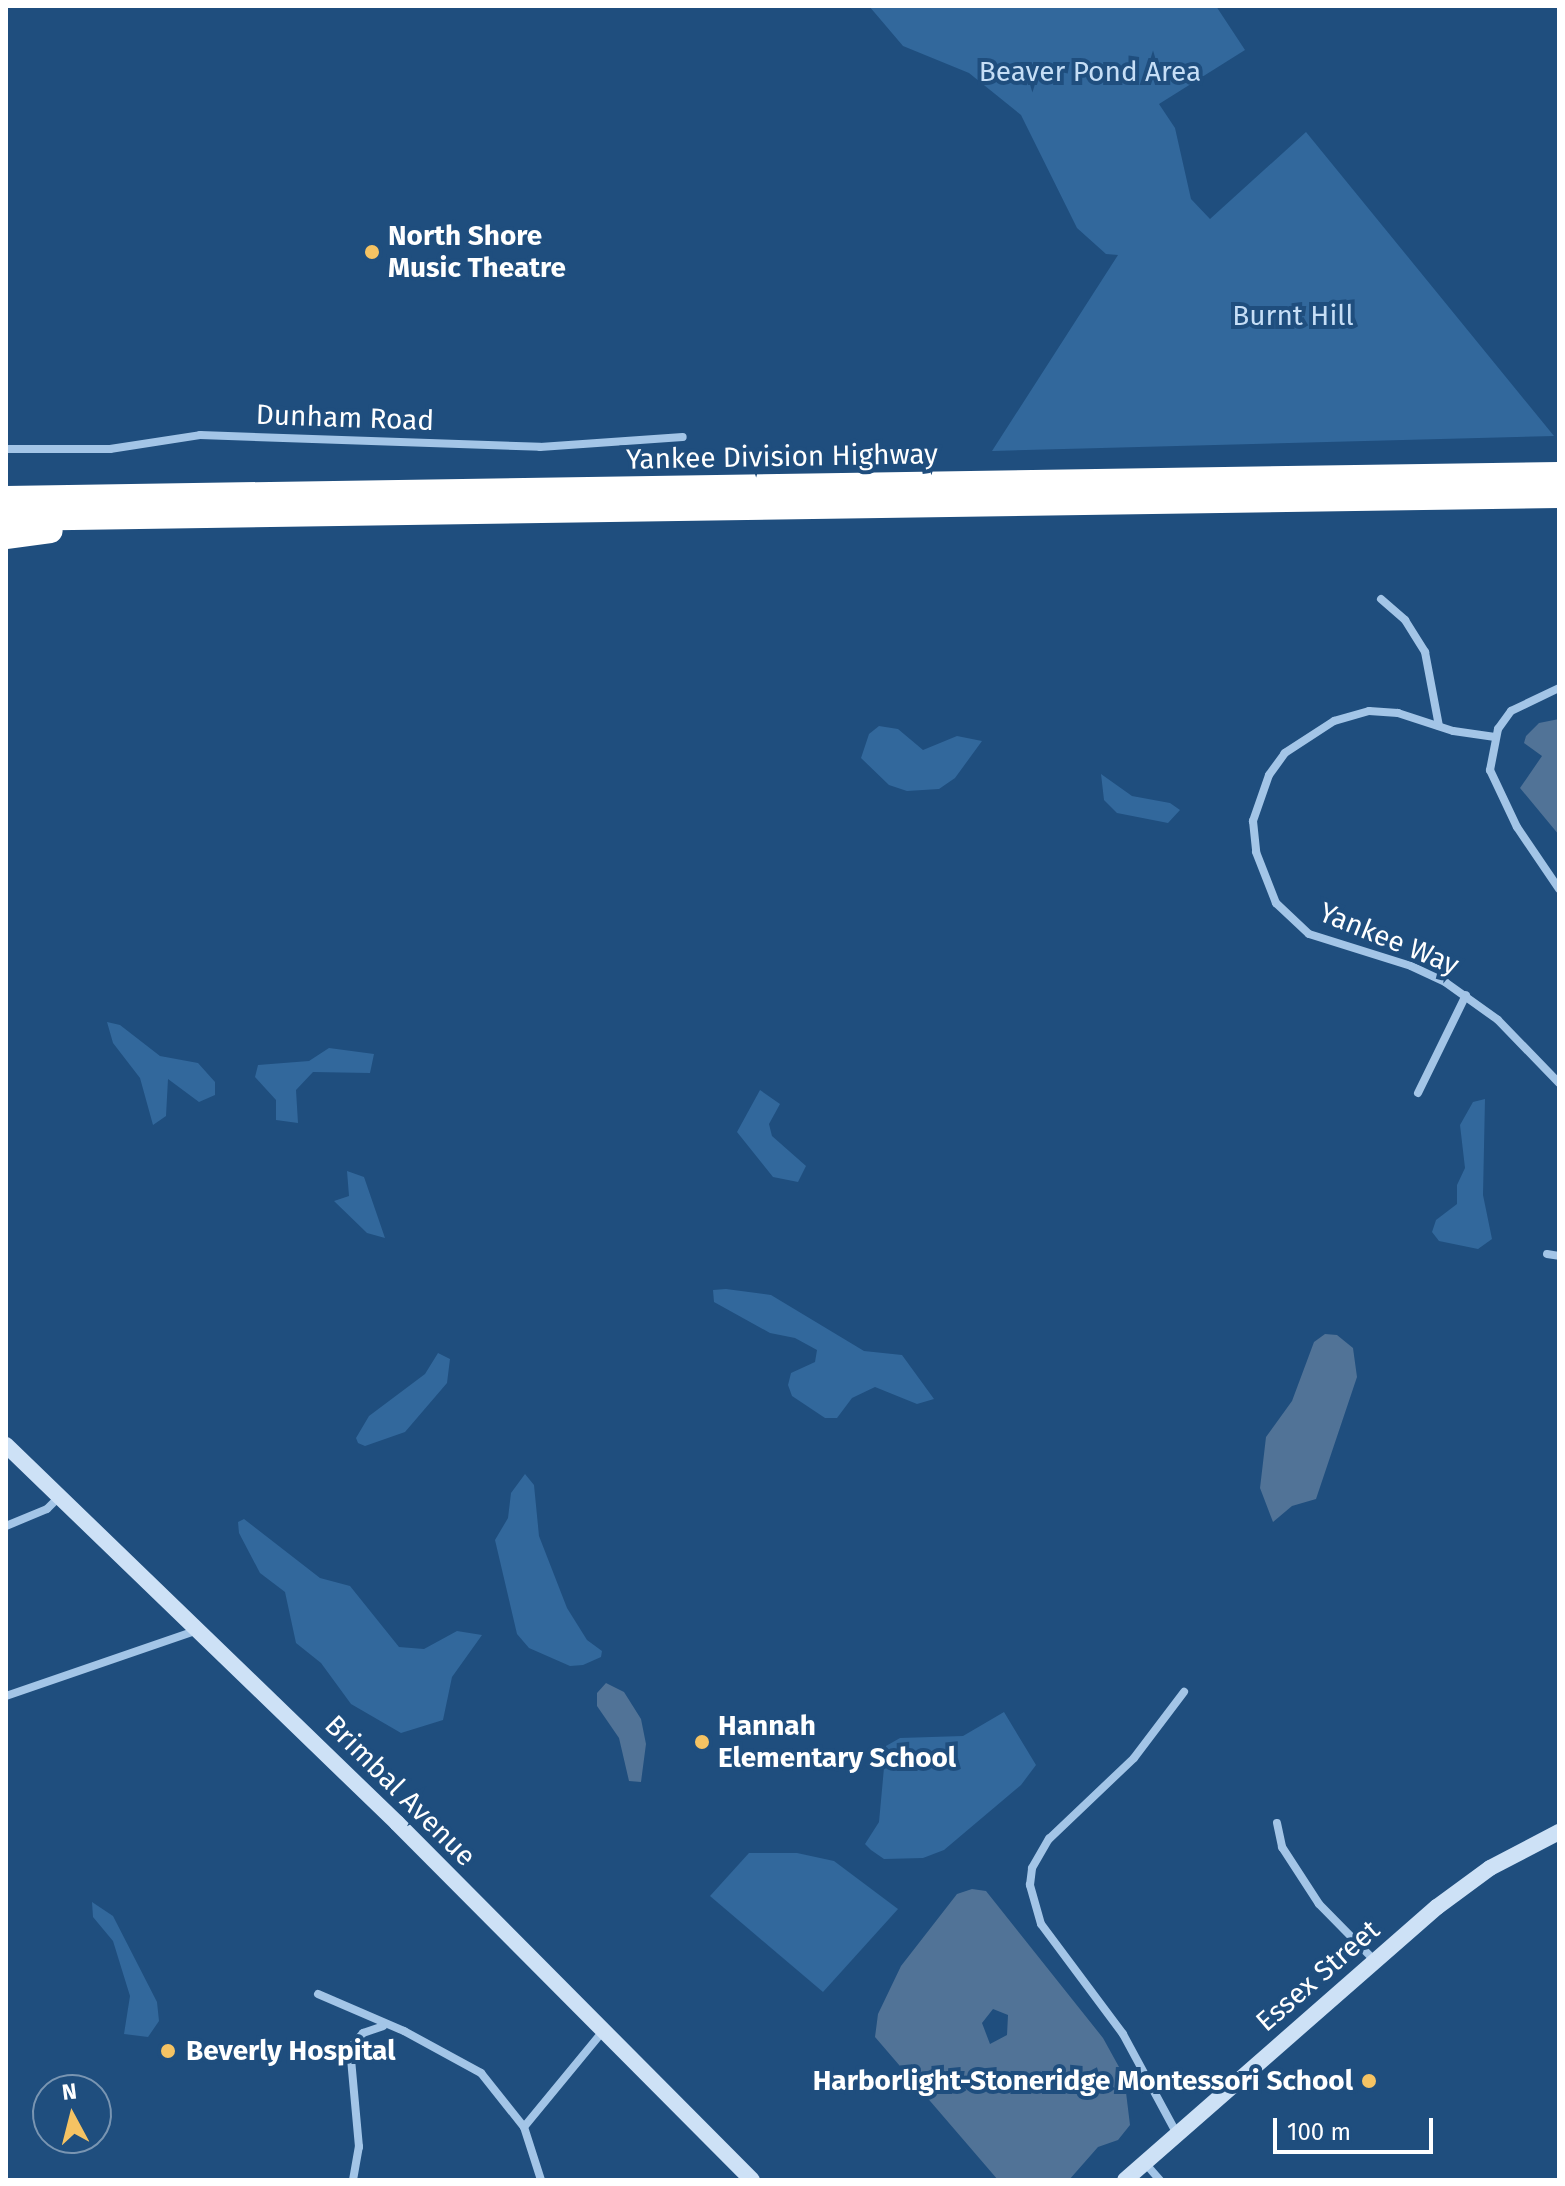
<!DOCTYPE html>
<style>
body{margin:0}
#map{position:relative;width:1565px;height:2186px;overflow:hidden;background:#1f4e7e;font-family:"Fira Sans",sans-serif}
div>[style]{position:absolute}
.green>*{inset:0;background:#32689c}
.water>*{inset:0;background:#517397}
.minor>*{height:8px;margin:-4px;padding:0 4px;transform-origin:4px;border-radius:4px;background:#a3c5e7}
.secondary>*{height:16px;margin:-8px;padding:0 8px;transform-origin:8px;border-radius:8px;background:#cde1f6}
.motorway>*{height:24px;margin:-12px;padding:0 12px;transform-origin:12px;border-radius:12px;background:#fff}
.dots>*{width:22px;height:22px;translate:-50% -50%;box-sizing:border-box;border:4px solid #1f4e7e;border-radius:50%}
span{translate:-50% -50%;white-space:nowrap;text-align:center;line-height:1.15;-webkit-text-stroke:8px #1f4e7e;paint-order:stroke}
.park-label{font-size:28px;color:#c6def6}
.poi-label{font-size:28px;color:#fff;font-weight:700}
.left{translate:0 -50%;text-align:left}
.right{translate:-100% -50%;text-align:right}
.street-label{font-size:28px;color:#fff}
.frame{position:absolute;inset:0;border:8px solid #fff;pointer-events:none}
.north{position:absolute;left:32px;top:2074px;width:80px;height:80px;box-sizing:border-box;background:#1f4e7e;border:2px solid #7995b2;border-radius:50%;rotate:353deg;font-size:22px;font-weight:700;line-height:32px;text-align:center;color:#fff}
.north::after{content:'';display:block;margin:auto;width:28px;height:36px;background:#f5c363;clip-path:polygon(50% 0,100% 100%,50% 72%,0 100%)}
.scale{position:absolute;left:1273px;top:2118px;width:160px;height:36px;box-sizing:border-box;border:4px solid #fff;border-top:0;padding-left:10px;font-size:24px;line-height:28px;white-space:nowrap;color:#fff;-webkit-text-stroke:6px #1f4e7e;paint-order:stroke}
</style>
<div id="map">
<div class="green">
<i style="clip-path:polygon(869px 6px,1216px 6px,1245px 50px,1159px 104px,1175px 128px,1191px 199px,1210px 219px,1306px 132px,1554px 436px,992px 451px,1118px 255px,1106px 254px,1077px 228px,1021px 115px,969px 73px,903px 46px)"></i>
<i style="clip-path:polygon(879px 726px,898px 729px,923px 750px,957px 736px,982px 741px,955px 778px,939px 789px,907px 791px,889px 785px,861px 758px,869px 734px)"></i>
<i style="clip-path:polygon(1101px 774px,1132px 796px,1170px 803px,1180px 810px,1168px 823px,1117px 813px,1104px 800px)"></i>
<i style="clip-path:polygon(107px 1022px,120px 1025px,160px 1056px,198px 1063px,215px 1082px,215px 1095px,199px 1102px,168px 1079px,166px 1116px,153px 1125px,140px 1078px,113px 1043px)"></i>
<i style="clip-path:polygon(329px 1048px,374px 1054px,370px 1073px,313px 1072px,296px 1090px,298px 1123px,276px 1120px,276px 1100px,255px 1077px,258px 1065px,309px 1061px)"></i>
<i style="clip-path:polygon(760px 1090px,780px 1104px,769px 1124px,772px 1136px,806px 1166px,798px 1182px,773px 1177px,737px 1132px)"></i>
<i style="clip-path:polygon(1485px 1099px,1483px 1195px,1492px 1239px,1478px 1249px,1439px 1241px,1432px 1232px,1436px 1220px,1457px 1204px,1457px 1185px,1465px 1168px,1460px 1125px,1473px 1102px)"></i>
<i style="clip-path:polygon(347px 1171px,364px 1177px,385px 1238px,367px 1233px,334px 1201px,349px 1196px)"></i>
<i style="clip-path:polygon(726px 1289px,771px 1295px,864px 1351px,902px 1355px,934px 1399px,917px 1404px,875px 1387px,852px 1398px,837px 1418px,825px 1418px,792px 1396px,788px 1385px,791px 1373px,815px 1362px,817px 1350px,795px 1338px,770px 1333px,714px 1302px,713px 1290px)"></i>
<i style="clip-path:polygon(438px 1353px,450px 1359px,447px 1383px,405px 1432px,365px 1446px,358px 1443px,356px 1438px,369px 1416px,425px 1374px)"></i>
<i style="clip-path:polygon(525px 1474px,534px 1485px,539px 1536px,567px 1608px,587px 1640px,602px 1651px,601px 1657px,583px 1665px,570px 1666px,529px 1648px,517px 1634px,495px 1540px,508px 1518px,511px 1493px)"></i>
<i style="clip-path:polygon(244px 1519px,320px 1578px,350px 1586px,399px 1647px,424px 1649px,457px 1631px,482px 1635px,452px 1677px,443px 1720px,401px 1733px,351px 1704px,321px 1663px,296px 1643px,285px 1592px,260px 1573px,239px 1533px,238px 1522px)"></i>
<i style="clip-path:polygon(1004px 1712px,1036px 1765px,1021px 1785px,944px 1850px,923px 1858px,884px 1859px,871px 1850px,865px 1844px,879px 1822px,886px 1746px,900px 1738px,963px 1736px)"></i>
<i style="clip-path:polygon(749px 1853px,797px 1853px,834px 1861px,898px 1909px,823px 1992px,710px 1896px)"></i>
<i style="clip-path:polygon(92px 1902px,113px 1916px,157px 2002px,159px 2021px,148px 2037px,124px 2034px,130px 1996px,113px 1941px,93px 1917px)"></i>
</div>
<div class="water">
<i style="clip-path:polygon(1559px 719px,1559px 835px,1520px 788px,1542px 756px,1524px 743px,1526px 736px,1539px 723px)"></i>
<i style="clip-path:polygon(1325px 1334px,1337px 1335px,1353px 1348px,1357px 1377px,1316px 1499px,1292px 1506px,1273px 1522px,1260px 1488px,1266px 1437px,1292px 1401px,1314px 1342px)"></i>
<i style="clip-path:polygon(606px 1683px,624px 1692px,641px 1719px,646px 1744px,641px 1782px,629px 1781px,619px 1738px,597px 1706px,597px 1693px)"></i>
<i style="clip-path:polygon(evenodd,972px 1889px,986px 1891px,1103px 2038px,1124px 2076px,1130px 2125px,1118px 2140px,1098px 2147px,1069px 2180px,998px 2180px,875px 2037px,878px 2014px,901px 1966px,957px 1894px,972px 1889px,993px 2009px,1008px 2015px,1007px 2035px,990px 2044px,982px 2023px,993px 2009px)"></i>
</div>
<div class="minor">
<i style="left:6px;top:449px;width:104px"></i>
<i style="left:110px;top:449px;width:91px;rotate:-8.8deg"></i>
<i style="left:200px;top:435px;width:340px;rotate:2deg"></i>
<i style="left:540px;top:447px;width:143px;rotate:-4deg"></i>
<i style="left:1381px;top:599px;width:32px;rotate:41deg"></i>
<i style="left:1405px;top:620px;width:38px;rotate:58deg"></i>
<i style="left:1425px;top:652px;width:75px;rotate:79.3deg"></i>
<i style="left:1559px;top:688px;width:53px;rotate:154.4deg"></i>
<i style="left:1511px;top:711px;width:22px;rotate:126deg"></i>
<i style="left:1498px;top:729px;width:42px;rotate:101deg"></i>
<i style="left:1490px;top:770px;width:63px;rotate:64.7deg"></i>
<i style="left:1517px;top:827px;width:75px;rotate:55.9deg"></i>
<i style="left:1495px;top:737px;width:42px;rotate:-171.9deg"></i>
<i style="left:1453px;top:731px;width:58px;rotate:-161.9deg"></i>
<i style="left:1398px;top:713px;width:29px;rotate:-176deg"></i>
<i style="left:1369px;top:711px;width:36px;rotate:164deg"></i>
<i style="left:1334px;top:721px;width:59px;rotate:146.9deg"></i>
<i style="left:1285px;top:753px;width:27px;rotate:126deg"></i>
<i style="left:1269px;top:775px;width:49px;rotate:109.2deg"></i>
<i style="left:1253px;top:821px;width:31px;rotate:84deg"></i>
<i style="left:1256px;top:852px;width:55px;rotate:68.6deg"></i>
<i style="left:1276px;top:903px;width:45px;rotate:43.2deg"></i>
<i style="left:1309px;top:934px;width:107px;rotate:17.4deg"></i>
<i style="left:1411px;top:966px;width:38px;rotate:25deg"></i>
<i style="left:1445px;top:982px;width:65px;rotate:35.6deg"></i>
<i style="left:1498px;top:1020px;width:88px;rotate:45.9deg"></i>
<i style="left:1418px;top:1093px;width:109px;rotate:-63.9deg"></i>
<i style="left:1547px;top:1254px;width:12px;rotate:9deg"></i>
<i style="left:6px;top:1526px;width:44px;rotate:-22.5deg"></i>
<i style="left:47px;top:1509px;width:17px;rotate:-45deg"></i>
<i style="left:6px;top:1696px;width:203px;rotate:-19deg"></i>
<i style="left:1277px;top:1823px;width:25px;rotate:78deg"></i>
<i style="left:1282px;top:1847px;width:68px;rotate:57deg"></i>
<i style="left:1319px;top:1904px;width:80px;rotate:45.5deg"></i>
<i style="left:318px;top:1994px;width:94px;rotate:23.3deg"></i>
<i style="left:404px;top:2031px;width:88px;rotate:28.6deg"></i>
<i style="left:481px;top:2073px;width:69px;rotate:51.5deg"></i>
<i style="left:524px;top:2127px;width:56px;rotate:72.2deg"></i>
<i style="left:524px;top:2127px;width:124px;rotate:-50.5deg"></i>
<i style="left:1177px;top:2134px;width:114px;rotate:-118.4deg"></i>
<i style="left:1123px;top:2034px;width:137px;rotate:-126.7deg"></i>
<i style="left:1041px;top:1924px;width:41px;rotate:-105.8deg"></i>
<i style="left:1030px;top:1885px;width:17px;rotate:-83deg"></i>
<i style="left:1032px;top:1868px;width:34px;rotate:-60deg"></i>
<i style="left:1049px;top:1839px;width:117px;rotate:-43.6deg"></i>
<i style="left:1134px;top:1758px;width:83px;rotate:-52.9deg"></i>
<i style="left:1145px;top:2163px;width:23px;rotate:49deg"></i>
<i style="left:353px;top:2180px;width:34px;rotate:-80deg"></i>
<i style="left:359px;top:2147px;width:99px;rotate:-95.2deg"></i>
<i style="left:350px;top:2048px;width:20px;rotate:-49deg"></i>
<i style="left:363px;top:2033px;width:21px;rotate:-19deg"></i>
</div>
<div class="secondary">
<i style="left:6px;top:1445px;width:544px;rotate:44.03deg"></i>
<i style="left:397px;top:1823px;width:503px;rotate:45.16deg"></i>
<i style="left:1125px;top:2180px;width:415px;rotate:-41.2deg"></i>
<i style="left:1437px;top:1907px;width:66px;rotate:-36.3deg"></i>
<i style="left:1490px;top:1868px;width:78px;rotate:-27.6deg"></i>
</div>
<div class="motorway">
<i style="left:6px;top:498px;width:1553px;rotate:-0.89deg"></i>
<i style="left:6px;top:519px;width:1553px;rotate:-0.85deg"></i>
<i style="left:6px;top:537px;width:45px;rotate:-7.6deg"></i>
</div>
<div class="dots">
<i style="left:372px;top:252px;background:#f5c363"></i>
<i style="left:702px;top:1742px;background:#f5c363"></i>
<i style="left:168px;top:2051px;background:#f5c363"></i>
<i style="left:1369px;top:2081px;background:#f5c363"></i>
</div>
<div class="park-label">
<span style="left:1090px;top:72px">Beaver Pond Area</span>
<span style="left:1293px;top:316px">Burnt Hill</span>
</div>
<div class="poi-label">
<span class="left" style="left:388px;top:252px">North Shore<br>Music Theatre</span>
<span class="left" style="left:718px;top:1742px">Hannah<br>Elementary School</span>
<span class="left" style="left:186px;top:2051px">Beverly Hospital</span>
<span class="right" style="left:1353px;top:2081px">Harborlight-Stoneridge Montessori School</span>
</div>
<div class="street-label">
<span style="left:345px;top:418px;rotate:2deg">Dunham Road</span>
<span style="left:782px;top:457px;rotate:-1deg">Yankee Division Highway</span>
<span style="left:1389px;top:939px;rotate:22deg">Yankee Way</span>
<span style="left:400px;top:1791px;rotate:45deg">Brimbal Avenue</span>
<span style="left:1318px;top:1976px;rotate:-41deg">Essex Street</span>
</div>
<div class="frame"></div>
<div class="north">N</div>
<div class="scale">100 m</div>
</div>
